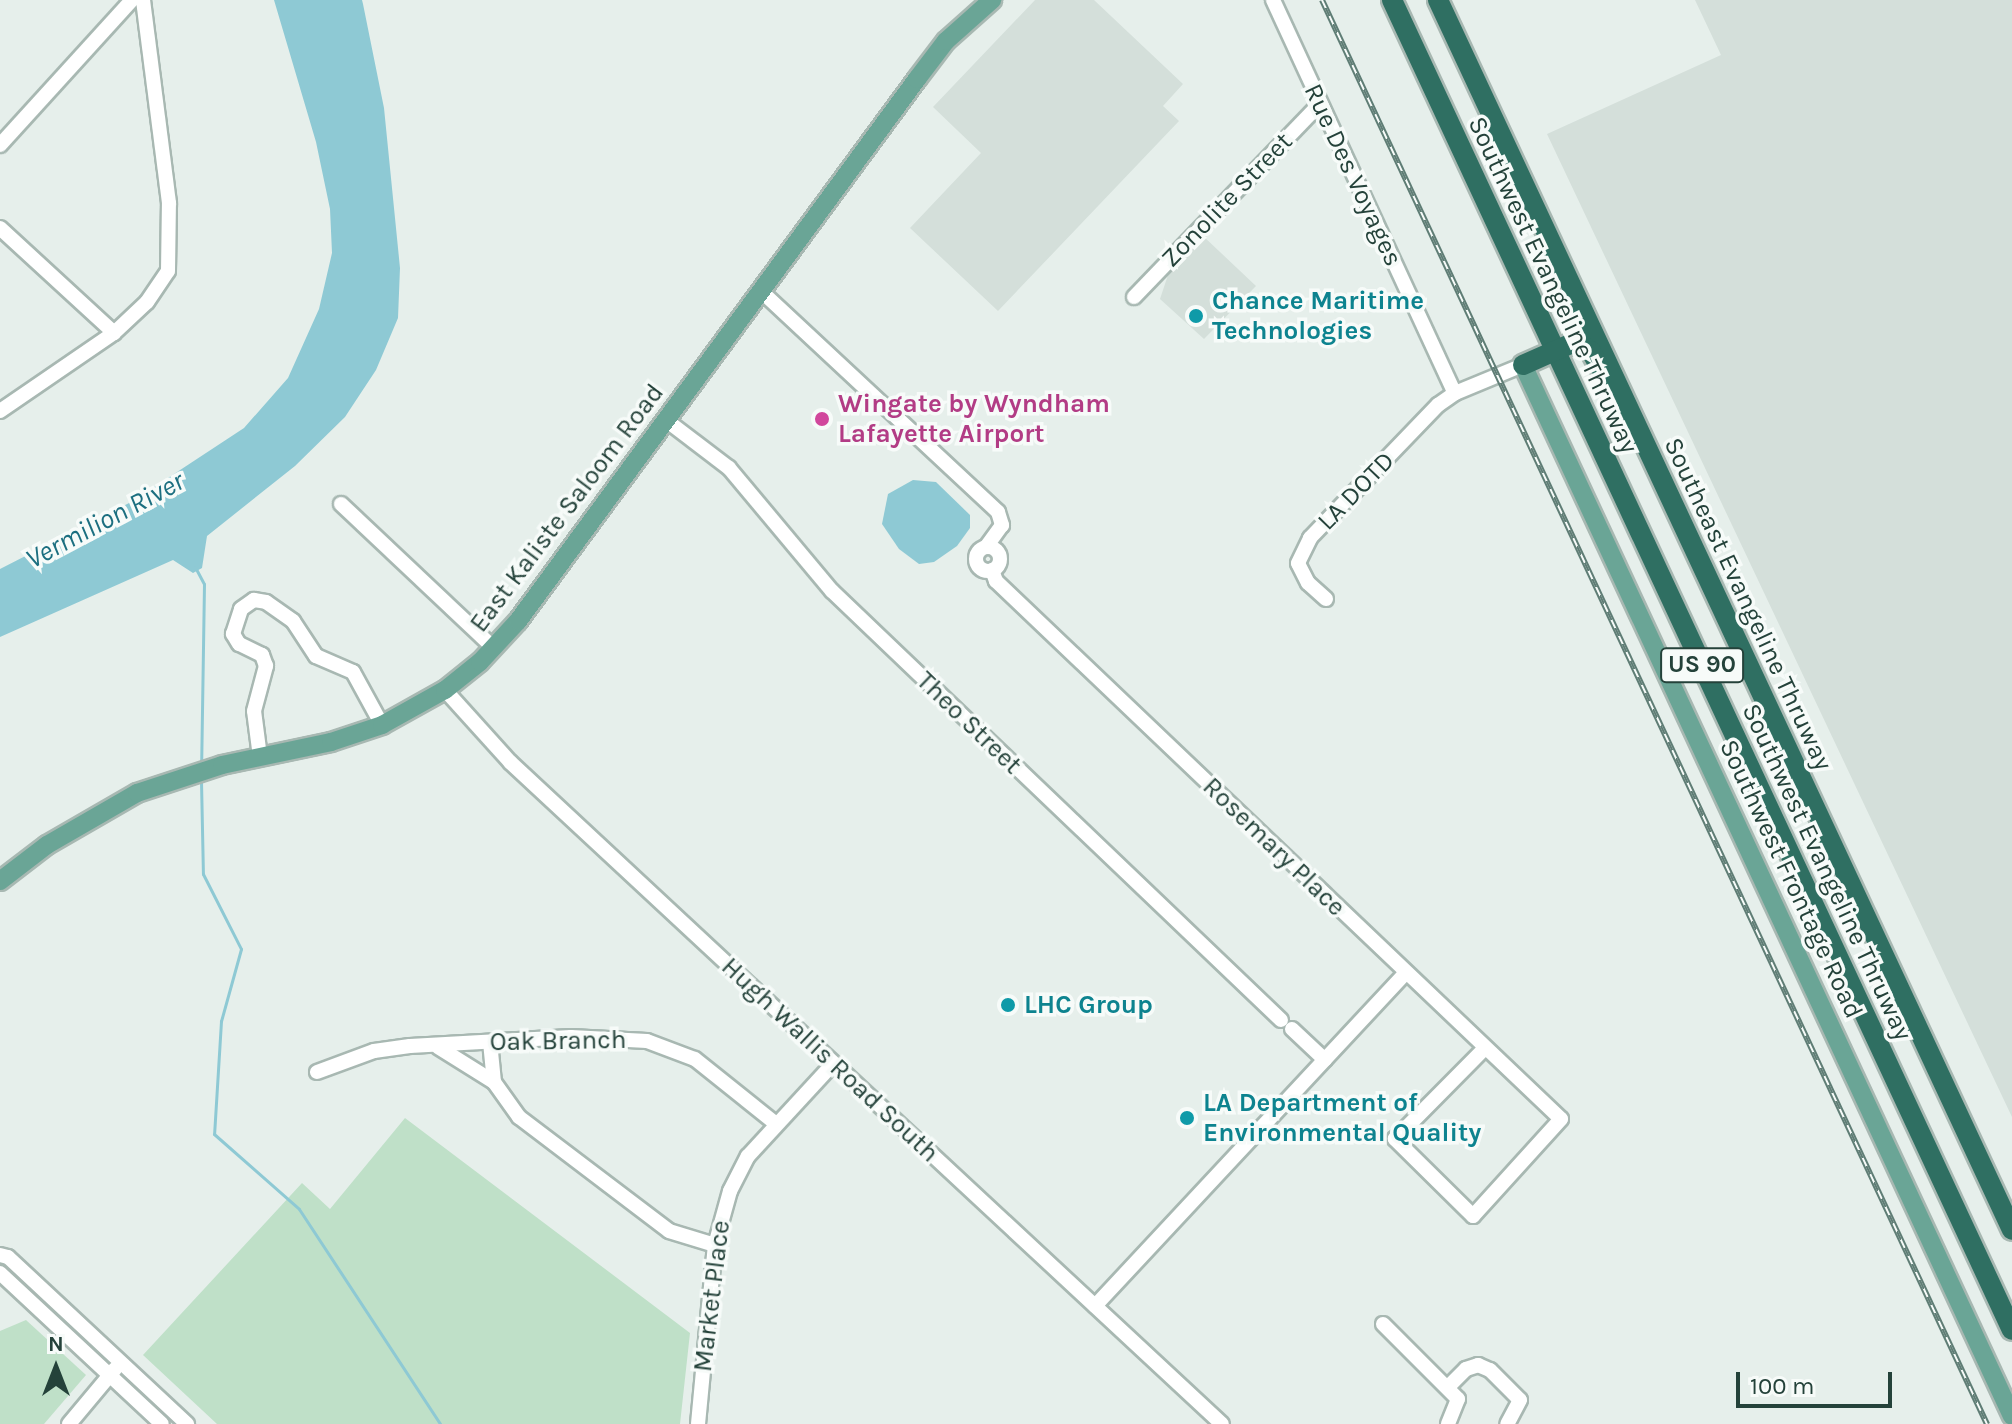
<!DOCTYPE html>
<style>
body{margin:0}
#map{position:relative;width:2012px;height:1424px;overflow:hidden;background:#e6efeb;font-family:Karla,sans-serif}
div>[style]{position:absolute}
.built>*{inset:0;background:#d4dfda}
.green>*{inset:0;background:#bfe0c8}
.water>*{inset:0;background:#8ec9d4}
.stream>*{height:3px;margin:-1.5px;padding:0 1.5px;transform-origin:1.5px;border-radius:1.5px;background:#8ec9d4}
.roads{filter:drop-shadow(2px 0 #a8b8b2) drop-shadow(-2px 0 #a8b8b2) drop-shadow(0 2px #a8b8b2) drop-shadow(0 -2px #a8b8b2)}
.minor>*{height:14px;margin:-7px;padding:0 7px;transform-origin:7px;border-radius:7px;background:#fff}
.minor>.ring{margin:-7px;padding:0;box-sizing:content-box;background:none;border:14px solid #fff;border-radius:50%}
.major>*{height:18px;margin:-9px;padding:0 9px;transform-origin:9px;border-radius:9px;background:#6aa596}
.highway>*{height:20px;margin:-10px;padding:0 10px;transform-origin:10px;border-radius:10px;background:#2f6f62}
.rail>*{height:6px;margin-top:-3px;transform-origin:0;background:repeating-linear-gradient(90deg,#f7fbf9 0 9px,#5f7d75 0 18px);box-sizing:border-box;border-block:2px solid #5f7d75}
.dots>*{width:22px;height:22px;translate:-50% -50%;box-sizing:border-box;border:4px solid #f7fbf9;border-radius:50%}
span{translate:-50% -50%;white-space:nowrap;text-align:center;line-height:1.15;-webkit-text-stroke:7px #f7fbf9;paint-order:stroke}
.shield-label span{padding:2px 6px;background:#f7fbf9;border:2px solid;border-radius:6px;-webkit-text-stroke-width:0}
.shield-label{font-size:24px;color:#24423a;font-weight:700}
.street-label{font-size:26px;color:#24423a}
.culture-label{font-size:26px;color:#0d838f;font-weight:700}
.left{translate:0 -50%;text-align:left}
.hotel-label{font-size:26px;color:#b23c85;font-weight:700}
.water-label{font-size:28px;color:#1c6f80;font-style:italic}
.north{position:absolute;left:16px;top:1328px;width:80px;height:80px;-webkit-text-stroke:6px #f7fbf9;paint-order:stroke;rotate:0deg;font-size:22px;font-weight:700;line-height:32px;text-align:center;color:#24423a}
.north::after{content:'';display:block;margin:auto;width:28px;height:36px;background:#24423a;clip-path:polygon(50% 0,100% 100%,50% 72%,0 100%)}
.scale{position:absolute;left:1736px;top:1372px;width:156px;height:36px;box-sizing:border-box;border:4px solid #24423a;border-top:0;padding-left:10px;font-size:24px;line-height:28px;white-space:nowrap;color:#24423a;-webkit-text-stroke:6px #f7fbf9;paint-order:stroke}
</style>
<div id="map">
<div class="built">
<i style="clip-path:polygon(1035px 0,1094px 0,1183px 84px,1163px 106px,1179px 121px,998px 311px,910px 228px,981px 153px,933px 107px)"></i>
<i style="clip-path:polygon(1695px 0,2012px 0,2012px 1117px,1547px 134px,1721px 55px)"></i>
<i style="clip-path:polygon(1202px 235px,1256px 286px,1204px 339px,1160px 299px,1170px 269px)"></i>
</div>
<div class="green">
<i style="clip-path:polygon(405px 1118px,690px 1333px,680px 1424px,217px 1424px,143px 1355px,302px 1183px,330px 1209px)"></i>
<i style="clip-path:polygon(26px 1320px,86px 1375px,44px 1424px,0 1424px,0 1331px)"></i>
</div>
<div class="water">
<i style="clip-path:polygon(274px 0,362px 0,363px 4px,384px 108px,400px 268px,398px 318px,376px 370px,345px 417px,295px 466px,207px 536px,202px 568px,193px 573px,173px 560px,0 637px,0 569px,133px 501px,244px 428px,288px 378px,319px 309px,332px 253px,330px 209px,316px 142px)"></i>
<i style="clip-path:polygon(913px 480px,936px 482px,970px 515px,970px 528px,957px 546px,934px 562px,919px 564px,899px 549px,882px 524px,888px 494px)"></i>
</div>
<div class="stream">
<i style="left:195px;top:567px;width:19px;rotate:62deg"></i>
<i style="left:204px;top:584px;width:181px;rotate:90.9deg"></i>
<i style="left:201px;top:781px;width:93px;rotate:88.8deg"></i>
<i style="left:203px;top:874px;width:84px;rotate:63.1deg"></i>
<i style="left:241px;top:949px;width:75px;rotate:105.5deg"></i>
<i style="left:221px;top:1021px;width:113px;rotate:93.5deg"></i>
<i style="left:214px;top:1134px;width:113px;rotate:41.4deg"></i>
<i style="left:299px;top:1209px;width:257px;rotate:56.7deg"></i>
</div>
<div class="roads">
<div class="minor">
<i style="left:1273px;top:0;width:433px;rotate:65.2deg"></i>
<i style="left:0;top:145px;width:196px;rotate:-47.7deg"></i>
<i style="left:0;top:228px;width:155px;rotate:42.6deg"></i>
<i style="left:761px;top:291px;width:324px;rotate:43deg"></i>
<i style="left:998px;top:512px;width:14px;rotate:73deg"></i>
<i style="left:1002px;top:525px;width:27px;rotate:126deg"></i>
<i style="left:1134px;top:297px;width:268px;rotate:-46.1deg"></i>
<i style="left:0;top:411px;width:138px;rotate:-34.4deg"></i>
<i style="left:114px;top:333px;width:45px;rotate:-43.2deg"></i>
<i style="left:147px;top:302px;width:37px;rotate:-56deg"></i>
<i style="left:168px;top:271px;width:68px;rotate:-89.2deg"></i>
<i style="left:169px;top:203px;width:205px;rotate:-97.3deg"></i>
<i style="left:666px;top:420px;width:79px;rotate:37.3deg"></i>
<i style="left:729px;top:468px;width:160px;rotate:50.1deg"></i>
<i style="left:832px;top:591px;width:621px;rotate:43.7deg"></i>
<i style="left:341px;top:504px;width:210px;rotate:43.3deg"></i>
<i class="ring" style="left:976px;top:547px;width:10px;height:10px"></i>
<i style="left:992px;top:570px;width:12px;rotate:70deg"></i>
<i style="left:996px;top:581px;width:780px;rotate:43.6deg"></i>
<i style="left:1561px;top:1119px;width:131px;rotate:132.2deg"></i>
<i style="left:1473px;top:1216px;width:110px;rotate:-135.4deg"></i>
<i style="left:1395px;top:1139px;width:125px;rotate:-45.3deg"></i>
<i style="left:1326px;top:599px;width:24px;rotate:-138deg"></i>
<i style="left:1308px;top:583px;width:22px;rotate:-117deg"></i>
<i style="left:1298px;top:563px;width:28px;rotate:-64deg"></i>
<i style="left:1310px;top:538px;width:185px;rotate:-46.1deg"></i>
<i style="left:1438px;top:405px;width:21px;rotate:-35deg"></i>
<i style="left:1455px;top:393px;width:74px;rotate:-22.4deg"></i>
<i style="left:445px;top:690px;width:97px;rotate:47.9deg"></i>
<i style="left:510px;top:762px;width:972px;rotate:42.92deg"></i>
<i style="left:260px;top:757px;width:46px;rotate:-97.4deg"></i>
<i style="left:254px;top:711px;width:47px;rotate:-75.1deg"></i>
<i style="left:266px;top:666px;width:12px;rotate:-110deg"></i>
<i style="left:262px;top:655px;width:25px;rotate:-154deg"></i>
<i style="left:239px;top:644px;width:12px;rotate:-121deg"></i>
<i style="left:233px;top:634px;width:26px;rotate:-72deg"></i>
<i style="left:241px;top:609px;width:16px;rotate:-35deg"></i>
<i style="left:254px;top:600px;width:12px;rotate:9deg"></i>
<i style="left:266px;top:602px;width:33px;rotate:35deg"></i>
<i style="left:293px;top:621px;width:42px;rotate:56.7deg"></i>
<i style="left:316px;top:656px;width:40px;rotate:23.4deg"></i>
<i style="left:353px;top:672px;width:60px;rotate:61.3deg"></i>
<i style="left:1292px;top:1029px;width:45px;rotate:43.2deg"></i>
<i style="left:490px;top:1042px;width:40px;rotate:84.3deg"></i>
<i style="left:494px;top:1082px;width:43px;rotate:54.5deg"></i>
<i style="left:519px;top:1117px;width:188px;rotate:37.2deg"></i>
<i style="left:669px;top:1231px;width:48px;rotate:16.9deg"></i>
<i style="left:438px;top:1047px;width:66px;rotate:32deg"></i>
<i style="left:317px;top:1072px;width:61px;rotate:-20.2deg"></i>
<i style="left:374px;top:1051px;width:36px;rotate:-8deg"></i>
<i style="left:410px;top:1046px;width:161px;rotate:-3.2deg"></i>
<i style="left:571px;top:1037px;width:76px;rotate:3deg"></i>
<i style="left:647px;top:1041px;width:51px;rotate:20.6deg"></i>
<i style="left:695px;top:1059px;width:104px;rotate:38.7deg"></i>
<i style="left:0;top:1255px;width:8px;rotate:14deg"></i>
<i style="left:8px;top:1257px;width:245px;rotate:43deg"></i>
<i style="left:0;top:1273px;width:221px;rotate:43deg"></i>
<i style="left:1095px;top:1306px;width:454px;rotate:-47deg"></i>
<i style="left:1383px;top:1324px;width:106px;rotate:45deg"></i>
<i style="left:1458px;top:1399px;width:27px;rotate:112deg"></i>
<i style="left:1449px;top:1386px;width:24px;rotate:-45deg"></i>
<i style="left:1466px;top:1369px;width:13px;rotate:-18deg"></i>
<i style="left:1478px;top:1365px;width:13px;rotate:23deg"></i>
<i style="left:1490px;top:1370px;width:42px;rotate:45deg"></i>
<i style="left:1520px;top:1400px;width:27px;rotate:118deg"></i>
<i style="left:69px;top:1424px;width:72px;rotate:-50.1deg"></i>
<i style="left:698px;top:1424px;width:180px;rotate:-84.6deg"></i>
<i style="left:715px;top:1245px;width:56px;rotate:-74.5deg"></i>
<i style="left:730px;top:1191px;width:39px;rotate:-63deg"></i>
<i style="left:748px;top:1156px;width:125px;rotate:-47.3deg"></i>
</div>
<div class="major">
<i style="left:1523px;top:365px;width:1159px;rotate:65.05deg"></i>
<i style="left:0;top:881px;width:59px;rotate:-37.5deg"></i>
<i style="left:47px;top:845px;width:104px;rotate:-30deg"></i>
<i style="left:137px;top:793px;width:89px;rotate:-18.2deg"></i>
<i style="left:222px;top:765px;width:111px;rotate:-11.9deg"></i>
<i style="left:331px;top:742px;width:54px;rotate:-18.4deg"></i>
<i style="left:382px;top:725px;width:72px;rotate:-29.1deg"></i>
<i style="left:445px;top:690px;width:45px;rotate:-38.7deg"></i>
<i style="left:480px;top:662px;width:56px;rotate:-47.2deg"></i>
<i style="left:518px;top:621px;width:673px;rotate:-53.64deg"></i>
<i style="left:917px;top:79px;width:48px;rotate:-52.7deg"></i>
<i style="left:946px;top:41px;width:62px;rotate:-41.7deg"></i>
</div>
<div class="highway">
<i style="left:1392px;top:0;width:1467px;rotate:65.01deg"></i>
<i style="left:1438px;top:0;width:1357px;rotate:64.98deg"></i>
<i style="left:1523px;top:365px;width:57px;rotate:-23.9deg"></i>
<i style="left:1575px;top:342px;width:18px;rotate:29deg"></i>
<i style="left:1591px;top:351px;width:17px;rotate:62deg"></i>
</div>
</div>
<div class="rail">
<i style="left:1322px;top:0;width:1572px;rotate:64.97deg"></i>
</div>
<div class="dots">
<i style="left:1196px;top:316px;background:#0f9aa8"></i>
<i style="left:822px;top:419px;background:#d1479c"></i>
<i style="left:1008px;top:1005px;background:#0f9aa8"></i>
<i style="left:1187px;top:1118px;background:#0f9aa8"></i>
</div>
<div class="shield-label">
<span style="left:1702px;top:665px">US 90</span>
</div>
<div class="street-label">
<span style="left:1353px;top:175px;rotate:65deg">Rue Des Voyages</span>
<span style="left:1227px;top:200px;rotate:-46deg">Zonolite Street</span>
<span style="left:1553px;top:285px;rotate:65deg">Southwest Evangeline Thruway</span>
<span style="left:1356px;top:491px;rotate:-46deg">LA DOTD</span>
<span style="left:567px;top:508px;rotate:-53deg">East Kaliste Saloom Road</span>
<span style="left:1748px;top:604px;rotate:65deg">Southeast Evangeline Thruway</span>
<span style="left:969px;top:723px;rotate:44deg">Theo Street</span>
<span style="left:1274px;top:847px;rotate:44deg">Rosemary Place</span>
<span style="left:1827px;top:872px;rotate:65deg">Southwest Evangeline Thruway</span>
<span style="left:1791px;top:879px;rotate:65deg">Southwest Frontage Road</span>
<span style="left:558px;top:1041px;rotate:-1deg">Oak Branch</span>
<span style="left:830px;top:1060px;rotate:43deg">Hugh Wallis Road South</span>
<span style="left:712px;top:1296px;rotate:-83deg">Market Place</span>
</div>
<div class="culture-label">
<span class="left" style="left:1212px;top:316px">Chance Maritime<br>Technologies</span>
<span class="left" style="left:1024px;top:1005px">LHC Group</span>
<span class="left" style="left:1203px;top:1118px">LA Department of<br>Environmental Quality</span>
</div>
<div class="hotel-label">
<span class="left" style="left:838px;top:419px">Wingate by Wyndham<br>Lafayette Airport</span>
</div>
<div class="water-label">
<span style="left:105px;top:520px;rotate:-28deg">Vermilion River</span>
</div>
<div class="north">N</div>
<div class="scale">100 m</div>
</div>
